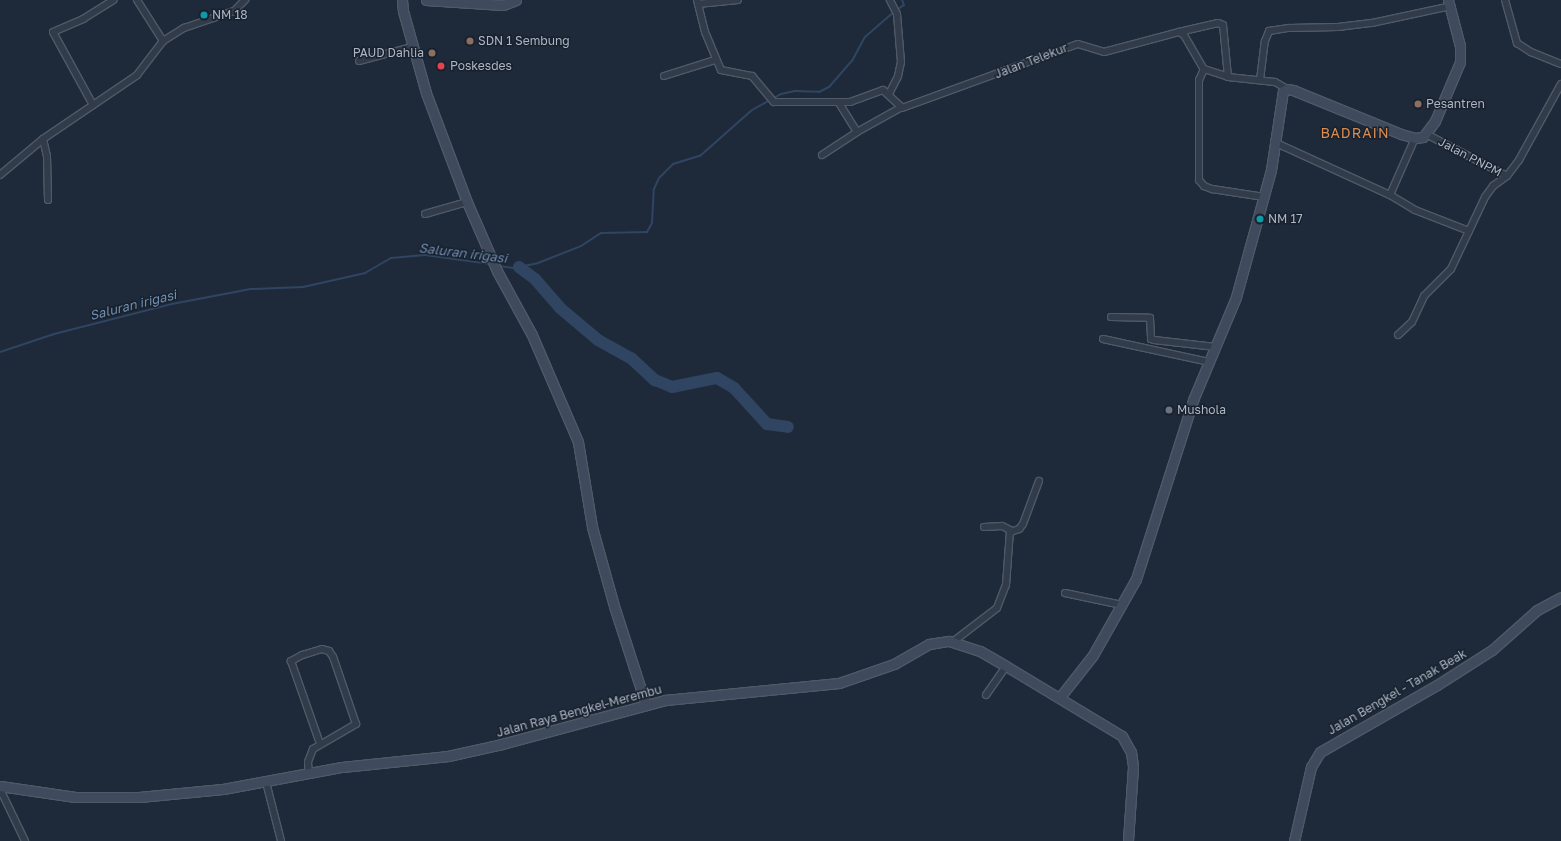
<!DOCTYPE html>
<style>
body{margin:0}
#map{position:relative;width:1561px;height:841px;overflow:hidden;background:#1e2a39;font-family:"Golos Text",sans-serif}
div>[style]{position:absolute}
.stream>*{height:2px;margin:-1px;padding:0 1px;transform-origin:1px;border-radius:1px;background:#304561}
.river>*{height:12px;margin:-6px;padding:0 6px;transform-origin:6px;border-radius:6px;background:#304561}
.roads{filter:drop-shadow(1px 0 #4f5967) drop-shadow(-1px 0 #4f5967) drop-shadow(0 1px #4f5967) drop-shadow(0 -1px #4f5967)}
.street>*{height:6px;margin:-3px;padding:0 3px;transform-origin:3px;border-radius:3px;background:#323b49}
.secondary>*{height:9px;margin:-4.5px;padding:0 4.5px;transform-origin:4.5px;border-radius:4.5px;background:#3f4a5c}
.dots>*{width:11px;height:11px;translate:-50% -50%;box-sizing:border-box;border:2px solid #18212d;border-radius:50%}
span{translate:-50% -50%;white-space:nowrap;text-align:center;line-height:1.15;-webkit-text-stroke:3px #18212d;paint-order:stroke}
.poi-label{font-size:12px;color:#acb6c6}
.left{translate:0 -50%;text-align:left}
.right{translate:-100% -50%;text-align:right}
.street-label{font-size:12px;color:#acb6c6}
.water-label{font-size:13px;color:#718db1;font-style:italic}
.quarter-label{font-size:14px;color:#db8d51;letter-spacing:1px}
</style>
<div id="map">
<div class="stream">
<i style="left:898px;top:9px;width:7px;rotate:-34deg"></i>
<i style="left:904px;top:5px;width:5px;rotate:-112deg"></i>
<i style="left:499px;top:266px;width:14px;rotate:8deg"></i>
<i style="left:513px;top:268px;width:25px;rotate:-11deg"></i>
<i style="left:538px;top:263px;width:46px;rotate:-21.6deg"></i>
<i style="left:581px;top:246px;width:24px;rotate:-33deg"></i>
<i style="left:601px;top:233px;width:46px;rotate:-1.2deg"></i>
<i style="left:647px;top:232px;width:10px;rotate:-61deg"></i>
<i style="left:652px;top:223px;width:34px;rotate:-87deg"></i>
<i style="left:654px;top:189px;width:12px;rotate:-66deg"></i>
<i style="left:659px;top:178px;width:20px;rotate:-45deg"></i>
<i style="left:673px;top:164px;width:28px;rotate:-17deg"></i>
<i style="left:700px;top:156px;width:69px;rotate:-41.5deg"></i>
<i style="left:752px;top:110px;width:33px;rotate:-29deg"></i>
<i style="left:781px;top:94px;width:14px;rotate:-12deg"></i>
<i style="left:795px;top:91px;width:24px;rotate:2deg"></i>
<i style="left:819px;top:92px;width:11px;rotate:-27deg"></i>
<i style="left:829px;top:87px;width:35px;rotate:-49deg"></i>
<i style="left:852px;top:61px;width:27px;rotate:-62deg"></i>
<i style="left:865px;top:37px;width:38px;rotate:-41deg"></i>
<i style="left:0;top:352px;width:57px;rotate:-18.4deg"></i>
<i style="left:54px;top:334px;width:122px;rotate:-14.3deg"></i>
<i style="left:172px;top:304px;width:80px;rotate:-10.8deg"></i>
<i style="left:251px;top:289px;width:52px;rotate:-2.2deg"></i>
<i style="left:303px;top:287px;width:64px;rotate:-12.7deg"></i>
<i style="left:365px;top:273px;width:30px;rotate:-30deg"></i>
<i style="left:391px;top:258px;width:34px;rotate:-5deg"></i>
<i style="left:425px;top:255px;width:66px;rotate:7.9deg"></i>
</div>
<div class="river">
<i style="left:519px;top:267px;width:20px;rotate:37deg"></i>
<i style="left:535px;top:279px;width:38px;rotate:49deg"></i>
<i style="left:560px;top:308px;width:50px;rotate:40.1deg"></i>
<i style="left:598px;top:340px;width:38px;rotate:29deg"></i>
<i style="left:631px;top:358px;width:33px;rotate:43deg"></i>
<i style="left:655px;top:380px;width:18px;rotate:22deg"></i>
<i style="left:672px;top:387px;width:46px;rotate:-11.3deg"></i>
<i style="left:717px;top:378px;width:20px;rotate:30deg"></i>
<i style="left:734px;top:388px;width:49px;rotate:47.5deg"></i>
<i style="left:767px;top:424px;width:21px;rotate:8deg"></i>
</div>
<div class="roads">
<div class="street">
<i style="left:137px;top:0;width:49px;rotate:57.6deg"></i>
<i style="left:697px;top:0;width:33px;rotate:76deg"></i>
<i style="left:705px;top:32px;width:41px;rotate:67.2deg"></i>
<i style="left:721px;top:70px;width:32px;rotate:11deg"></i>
<i style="left:752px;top:76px;width:34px;rotate:50deg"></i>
<i style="left:774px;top:102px;width:76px"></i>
<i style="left:850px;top:102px;width:35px;rotate:-20deg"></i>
<i style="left:883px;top:90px;width:26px;rotate:43deg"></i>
<i style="left:902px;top:108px;width:187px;rotate:-20deg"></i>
<i style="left:1078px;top:44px;width:27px;rotate:17deg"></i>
<i style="left:1104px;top:52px;width:78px;rotate:-14.9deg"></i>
<i style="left:1179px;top:32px;width:6px;rotate:31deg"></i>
<i style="left:1184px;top:35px;width:39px;rotate:60deg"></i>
<i style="left:1204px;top:69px;width:25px;rotate:18deg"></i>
<i style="left:1228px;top:77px;width:47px;rotate:6.1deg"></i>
<i style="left:1275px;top:82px;width:14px;rotate:30deg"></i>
<i style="left:1505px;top:0;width:45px;rotate:74.4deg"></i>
<i style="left:1517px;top:43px;width:17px;rotate:33deg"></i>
<i style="left:1531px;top:52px;width:32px;rotate:22deg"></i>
<i style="left:698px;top:4px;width:40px;rotate:-5.7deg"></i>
<i style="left:1179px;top:32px;width:40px;rotate:-13deg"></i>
<i style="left:1218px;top:23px;width:5px;rotate:22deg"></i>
<i style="left:1223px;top:25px;width:52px;rotate:84.5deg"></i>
<i style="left:359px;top:61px;width:55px;rotate:-14.8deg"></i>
<i style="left:1204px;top:69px;width:12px;rotate:114deg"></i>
<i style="left:1199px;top:80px;width:100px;rotate:90deg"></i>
<i style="left:1199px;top:180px;width:8px;rotate:50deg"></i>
<i style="left:1204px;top:186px;width:9px;rotate:21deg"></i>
<i style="left:1212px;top:189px;width:53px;rotate:8.7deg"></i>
<i style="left:664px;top:76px;width:53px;rotate:-17.4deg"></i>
<i style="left:1260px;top:80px;width:39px;rotate:-83deg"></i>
<i style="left:1265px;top:41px;width:11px;rotate:-68deg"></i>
<i style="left:1269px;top:31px;width:20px;rotate:-9deg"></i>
<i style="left:1289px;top:28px;width:49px;rotate:-1.2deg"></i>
<i style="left:1338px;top:27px;width:34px;rotate:-7deg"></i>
<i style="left:1372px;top:23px;width:81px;rotate:-12.1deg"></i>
<i style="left:889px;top:94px;width:20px;rotate:-63deg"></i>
<i style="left:898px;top:76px;width:14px;rotate:-78deg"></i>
<i style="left:901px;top:62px;width:48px;rotate:-94.8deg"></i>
<i style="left:897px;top:14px;width:16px;rotate:-117deg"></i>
<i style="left:839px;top:103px;width:34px;rotate:58deg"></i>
<i style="left:93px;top:105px;width:83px;rotate:-118.7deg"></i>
<i style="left:53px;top:32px;width:33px;rotate:-23deg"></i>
<i style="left:83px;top:19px;width:36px;rotate:-32deg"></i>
<i style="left:1426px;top:134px;width:91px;rotate:27.4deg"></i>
<i style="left:43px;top:139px;width:17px;rotate:77deg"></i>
<i style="left:47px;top:156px;width:44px;rotate:88.7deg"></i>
<i style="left:1274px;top:142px;width:128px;rotate:24.6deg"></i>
<i style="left:1390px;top:195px;width:29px;rotate:31deg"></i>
<i style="left:1415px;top:210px;width:58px;rotate:21.3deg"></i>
<i style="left:822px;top:155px;width:42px;rotate:-33.3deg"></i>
<i style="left:857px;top:132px;width:49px;rotate:-29.2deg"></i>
<i style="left:0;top:175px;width:56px;rotate:-39.9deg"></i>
<i style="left:43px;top:139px;width:114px;rotate:-34.2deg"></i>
<i style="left:137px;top:75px;width:43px;rotate:-52.6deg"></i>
<i style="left:163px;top:41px;width:25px;rotate:-32deg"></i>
<i style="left:184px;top:28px;width:53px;rotate:-18.8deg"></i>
<i style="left:234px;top:11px;width:16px;rotate:-45deg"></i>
<i style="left:1390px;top:195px;width:62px;rotate:-66.3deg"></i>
<i style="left:425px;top:214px;width:44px;rotate:-15.9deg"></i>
<i style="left:1111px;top:317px;width:39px;rotate:1deg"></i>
<i style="left:1150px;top:318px;width:21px;rotate:87deg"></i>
<i style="left:1151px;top:339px;width:3px;rotate:18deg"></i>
<i style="left:1154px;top:340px;width:62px;rotate:6.4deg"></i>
<i style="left:1398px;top:335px;width:19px;rotate:-43deg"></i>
<i style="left:1412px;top:322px;width:29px;rotate:-65deg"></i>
<i style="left:1424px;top:296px;width:38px;rotate:-45deg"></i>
<i style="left:1451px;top:269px;width:80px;rotate:-64.7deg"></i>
<i style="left:1485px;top:197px;width:14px;rotate:-54deg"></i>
<i style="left:1493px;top:186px;width:17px;rotate:-36deg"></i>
<i style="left:1507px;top:176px;width:20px;rotate:-53deg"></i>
<i style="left:1519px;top:160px;width:87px;rotate:-61.1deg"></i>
<i style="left:1103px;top:339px;width:108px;rotate:12.2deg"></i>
<i style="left:1011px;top:532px;width:9px;rotate:-21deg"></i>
<i style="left:1019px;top:529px;width:6px;rotate:-51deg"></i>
<i style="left:1023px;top:524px;width:46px;rotate:-69.6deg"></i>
<i style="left:1065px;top:593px;width:58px;rotate:11.9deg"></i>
<i style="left:954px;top:641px;width:54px;rotate:-37.5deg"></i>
<i style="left:997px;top:608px;width:25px;rotate:-69deg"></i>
<i style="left:1006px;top:585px;width:55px;rotate:-85.8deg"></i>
<i style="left:1010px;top:530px;width:9px;rotate:-153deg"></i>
<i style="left:1002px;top:526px;width:18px;rotate:177deg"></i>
<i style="left:986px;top:695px;width:35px;rotate:-55deg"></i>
<i style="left:309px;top:774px;width:12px;rotate:-95deg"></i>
<i style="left:308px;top:762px;width:14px;rotate:-69deg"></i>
<i style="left:313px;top:749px;width:50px;rotate:-30.2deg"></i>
<i style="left:356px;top:724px;width:71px;rotate:-108.9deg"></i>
<i style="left:333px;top:657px;width:7px;rotate:-124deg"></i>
<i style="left:329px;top:651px;width:7px;rotate:-164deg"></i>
<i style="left:322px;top:649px;width:21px;rotate:163deg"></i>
<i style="left:302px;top:655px;width:13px;rotate:151deg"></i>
<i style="left:291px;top:661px;width:88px;rotate:70.7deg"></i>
<i style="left:266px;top:782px;width:61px;rotate:75.7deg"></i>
<i style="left:0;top:789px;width:58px;rotate:64.3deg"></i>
</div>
<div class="secondary">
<i style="left:402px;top:0;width:11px;rotate:85deg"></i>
<i style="left:403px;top:11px;width:85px;rotate:74.3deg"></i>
<i style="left:426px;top:93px;width:116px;rotate:69.4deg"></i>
<i style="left:467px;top:202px;width:75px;rotate:66.5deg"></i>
<i style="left:497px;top:271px;width:73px;rotate:61.3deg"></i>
<i style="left:532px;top:335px;width:116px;rotate:66.7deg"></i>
<i style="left:578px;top:442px;width:86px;rotate:80.6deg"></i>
<i style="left:592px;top:527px;width:82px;rotate:74.4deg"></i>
<i style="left:614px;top:606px;width:104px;rotate:72.1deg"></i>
<i style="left:426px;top:0;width:77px;rotate:3.7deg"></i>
<i style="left:503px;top:5px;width:14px;rotate:-21deg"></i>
<i style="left:1060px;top:697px;width:53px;rotate:-51.8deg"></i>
<i style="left:1093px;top:655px;width:87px;rotate:-60.5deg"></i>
<i style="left:1136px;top:579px;width:188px;rotate:-72.3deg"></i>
<i style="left:1193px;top:400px;width:112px;rotate:-67.3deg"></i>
<i style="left:1236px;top:297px;width:132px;rotate:-74.6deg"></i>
<i style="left:1271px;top:170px;width:80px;rotate:-81.4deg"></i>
<i style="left:1283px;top:91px;width:4px;rotate:-27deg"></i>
<i style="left:1287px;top:89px;width:6px;rotate:9deg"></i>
<i style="left:1293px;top:90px;width:117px;rotate:22.2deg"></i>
<i style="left:1401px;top:134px;width:15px;rotate:16deg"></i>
<i style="left:1415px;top:138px;width:8px;rotate:-7deg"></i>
<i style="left:1423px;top:137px;width:20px;rotate:-53deg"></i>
<i style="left:1435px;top:121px;width:64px;rotate:-67deg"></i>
<i style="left:1460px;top:62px;width:16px;rotate:-90deg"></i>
<i style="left:1460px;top:46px;width:48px;rotate:-104.6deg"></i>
<i style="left:0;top:786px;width:76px;rotate:8.3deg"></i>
<i style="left:75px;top:797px;width:64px"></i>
<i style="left:139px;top:797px;width:84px;rotate:-5.4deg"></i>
<i style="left:223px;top:789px;width:121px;rotate:-10.5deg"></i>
<i style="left:342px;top:767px;width:107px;rotate:-5.9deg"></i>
<i style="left:448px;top:756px;width:55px;rotate:-12.5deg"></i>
<i style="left:502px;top:744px;width:169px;rotate:-15.1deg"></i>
<i style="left:665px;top:700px;width:175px;rotate:-5.6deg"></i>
<i style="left:839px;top:683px;width:58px;rotate:-19.1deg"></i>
<i style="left:894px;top:664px;width:40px;rotate:-29.7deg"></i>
<i style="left:929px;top:644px;width:20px;rotate:-9deg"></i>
<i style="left:949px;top:641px;width:33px;rotate:18deg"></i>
<i style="left:980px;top:651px;width:30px;rotate:30deg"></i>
<i style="left:1006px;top:666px;width:135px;rotate:31.1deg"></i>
<i style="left:1122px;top:736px;width:18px;rotate:61deg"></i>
<i style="left:1131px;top:752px;width:15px;rotate:82deg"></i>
<i style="left:1133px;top:767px;width:74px;rotate:93.9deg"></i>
<i style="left:1294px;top:841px;width:76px;rotate:-77.1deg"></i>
<i style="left:1311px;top:767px;width:17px;rotate:-59deg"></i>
<i style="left:1320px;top:752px;width:135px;rotate:-29.8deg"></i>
<i style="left:1437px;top:685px;width:65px;rotate:-32.5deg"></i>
<i style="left:1492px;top:650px;width:60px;rotate:-41.6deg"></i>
<i style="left:1537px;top:610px;width:27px;rotate:-28deg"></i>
</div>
</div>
<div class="dots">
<i style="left:204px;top:15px;background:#0f9aa8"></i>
<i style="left:470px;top:41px;background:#8d6e63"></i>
<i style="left:432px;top:53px;background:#8d6e63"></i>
<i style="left:441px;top:66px;background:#e0444e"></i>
<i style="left:1418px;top:104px;background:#8d6e63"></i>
<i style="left:1260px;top:219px;background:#0f9aa8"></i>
<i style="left:1169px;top:410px;background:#6b7280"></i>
</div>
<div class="poi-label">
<span class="left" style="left:212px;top:15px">NM 18</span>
<span class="left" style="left:478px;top:41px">SDN 1 Sembung</span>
<span class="right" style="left:424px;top:53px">PAUD Dahlia</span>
<span class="left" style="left:450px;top:66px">Poskesdes</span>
<span class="left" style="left:1426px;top:104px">Pesantren</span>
<span class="left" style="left:1268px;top:219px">NM 17</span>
<span class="left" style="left:1177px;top:410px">Mushola</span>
</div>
<div class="street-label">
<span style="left:1031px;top:61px;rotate:-21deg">Jalan Telekur</span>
<span style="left:1470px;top:157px;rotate:28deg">Jalan PNPM</span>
<span style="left:1397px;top:692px;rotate:-30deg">Jalan Bengkel - Tanak Beak</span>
<span style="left:579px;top:711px;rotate:-15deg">Jalan Raya Bengkel-Merembu</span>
</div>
<div class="water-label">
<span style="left:463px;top:253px;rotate:7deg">Saluran irigasi</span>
<span style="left:133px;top:305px;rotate:-14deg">Saluran irigasi</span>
</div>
<div class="quarter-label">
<span style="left:1355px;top:133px">BADRAIN</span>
</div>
</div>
